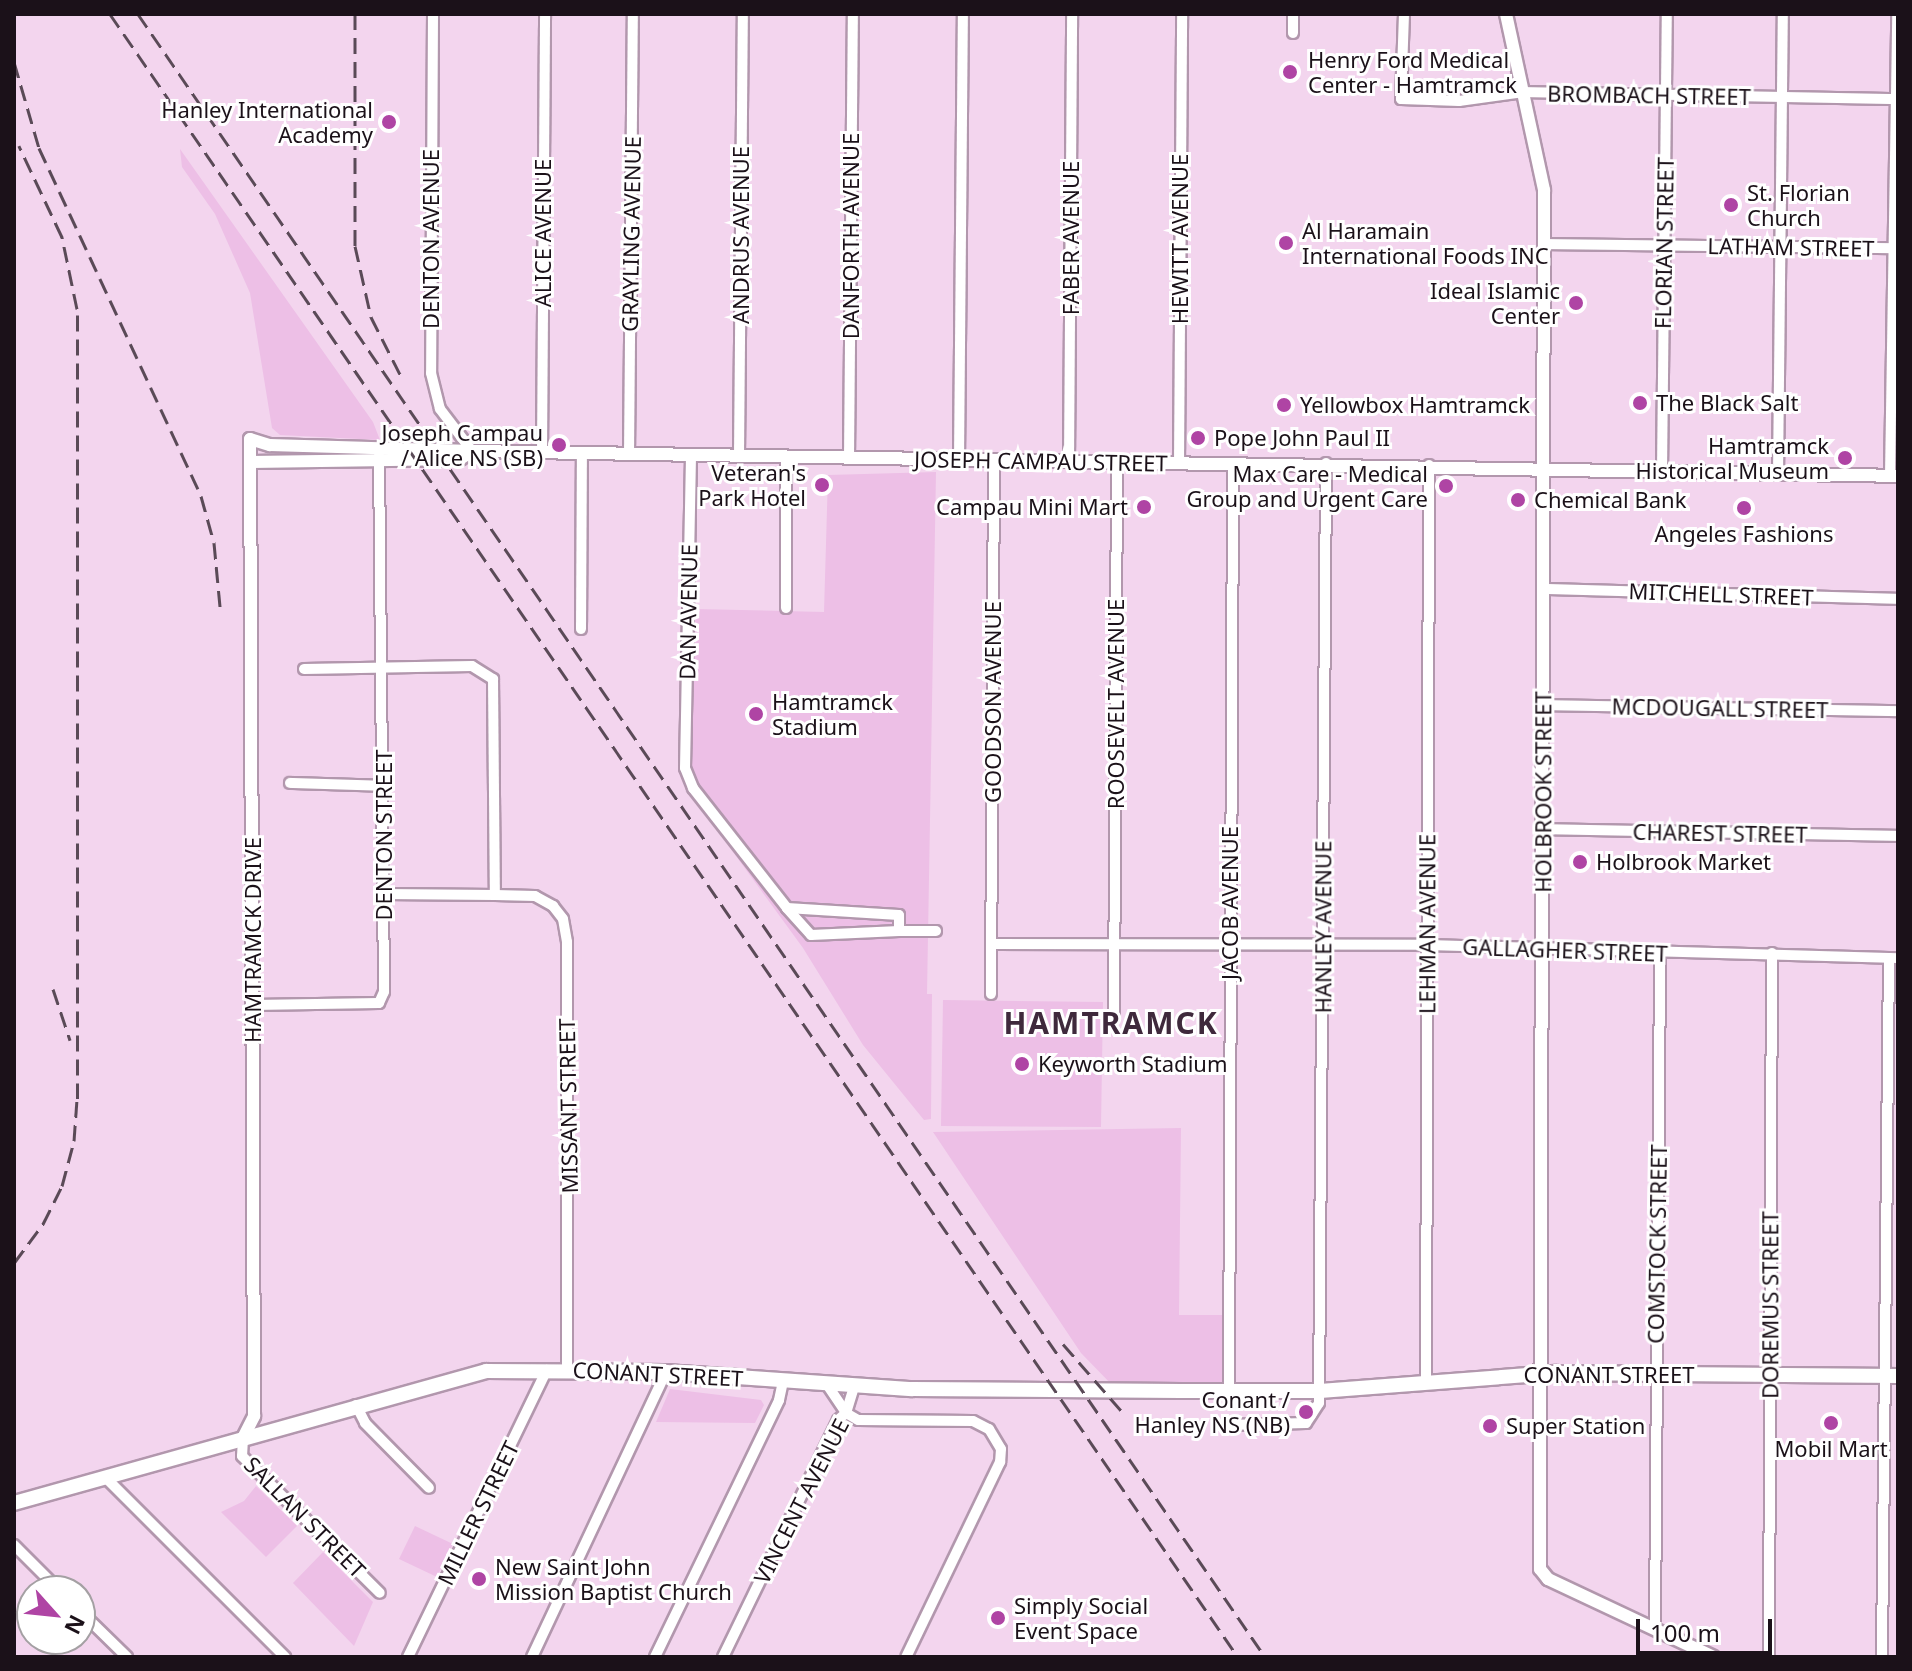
<!DOCTYPE html>
<style>
body{margin:0}
#map{position:relative;width:1912px;height:1671px;overflow:hidden;background:#f3d5ee;font-family:"Noto Sans",sans-serif}
div>[style]{position:absolute}
.green>*{inset:0;background:#edbfe6}
.roads{filter:drop-shadow(2px 0 #b297ad) drop-shadow(-2px 0 #b297ad) drop-shadow(0 2px #b297ad) drop-shadow(0 -2px #b297ad)}
.minor>*{height:10px;margin:-5px;padding:0 5px;transform-origin:5px;border-radius:5px;background:#fff}
.tertiary>*{height:12px;margin:-6px;padding:0 6px;transform-origin:6px;border-radius:6px;background:#fff}
.secondary>*{height:14px;margin:-7px;padding:0 7px;transform-origin:7px;border-radius:7px;background:#fff}
.rail>*{height:3px;margin-top:-1.5px;transform-origin:0;background:repeating-linear-gradient(90deg,#5a4a57 0 16px,transparent 0 24px)}
.dots>*{width:22px;height:22px;translate:-50% -50%;box-sizing:border-box;border:4px solid #fff;border-radius:50%}
span{translate:-50% -50%;white-space:nowrap;text-align:center;line-height:1.15;-webkit-text-stroke:6px #fff;paint-order:stroke}
.poi-label{font-size:22px;color:#1b1119}
.left{translate:0 -50%;text-align:left}
.right{translate:-100% -50%;text-align:right}
.street-label{font-size:22px;color:#1b1119}
.district-label{font-size:30px;color:#3f293c;font-weight:700;letter-spacing:2px}
.frame{position:absolute;inset:0;border:16px solid #1b1119;pointer-events:none}
.north{position:absolute;left:16px;top:1575px;width:80px;height:80px;box-sizing:border-box;background:#fff;border:2px solid #a4a0a3;border-radius:50%;rotate:117deg;font-size:22px;font-weight:700;line-height:32px;text-align:center;color:#1b1119}
.north::after{content:'';display:block;margin:auto;width:28px;height:36px;background:#af44a4;clip-path:polygon(50% 0,100% 100%,50% 72%,0 100%)}
.scale{position:absolute;left:1636px;top:1619px;width:136px;height:36px;box-sizing:border-box;border:4px solid #1b1119;border-top:0;padding-left:10px;font-size:24px;line-height:28px;white-space:nowrap;color:#1b1119;-webkit-text-stroke:6px #fff;paint-order:stroke}
</style>
<div id="map">
<div class="green">
<i style="clip-path:polygon(180px 149px,373px 422px,380px 440px,280px 435px,272px 428px,250px 293px,215px 214px,182px 167px)"></i>
<i style="clip-path:polygon(936px 472px,927px 994px,932px 994px,931px 1119px,924px 1120px,863px 1045px,803px 948px,690px 793px,695px 609px,824px 612px,828px 475px)"></i>
<i style="clip-path:polygon(943px 1000px,1103px 1002px,1101px 1127px,941px 1126px)"></i>
<i style="clip-path:polygon(1181px 1128px,1179px 1315px,1227px 1315px,1229px 1391px,1114px 1387px,1081px 1353px,933px 1132px)"></i>
<i style="clip-path:polygon(670px 1389px,761px 1400px,764px 1405px,755px 1423px,656px 1422px)"></i>
<i style="clip-path:polygon(256px 1486px,297px 1526px,266px 1557px,221px 1512px,244px 1501px)"></i>
<i style="clip-path:polygon(415px 1526px,453px 1544px,437px 1577px,399px 1559px)"></i>
<i style="clip-path:polygon(323px 1552px,373px 1602px,354px 1646px,293px 1583px)"></i>
</div>
<div class="roads">
<div class="minor">
<i style="left:433px;top:14px;width:359px;rotate:90.3deg"></i>
<i style="left:431px;top:373px;width:37px;rotate:76deg"></i>
<i style="left:440px;top:409px;width:53px;rotate:52.7deg"></i>
<i style="left:1404px;top:14px;width:85px;rotate:92deg"></i>
<i style="left:1401px;top:99px;width:58px;rotate:2deg"></i>
<i style="left:1459px;top:101px;width:67px;rotate:-7.8deg"></i>
<i style="left:1525px;top:92px;width:373px;rotate:1.1deg"></i>
<i style="left:1293px;top:33px;width:19px;rotate:-90deg"></i>
<i style="left:1546px;top:244px;width:346px;rotate:0.7deg"></i>
<i style="left:542px;top:453px;width:439px;rotate:-89.6deg"></i>
<i style="left:629px;top:455px;width:441px;rotate:-89.5deg"></i>
<i style="left:691px;top:456px;width:312px;rotate:91.1deg"></i>
<i style="left:685px;top:768px;width:22px;rotate:68deg"></i>
<i style="left:693px;top:788px;width:152px;rotate:51.9deg"></i>
<i style="left:787px;top:908px;width:112px;rotate:3.6deg"></i>
<i style="left:899px;top:915px;width:16px;rotate:90deg"></i>
<i style="left:899px;top:931px;width:88px;rotate:177.4deg"></i>
<i style="left:811px;top:935px;width:36px;rotate:-132deg"></i>
<i style="left:739px;top:456px;width:442px;rotate:-89.5deg"></i>
<i style="left:786px;top:457px;width:151px;rotate:90deg"></i>
<i style="left:849px;top:458px;width:444px;rotate:-89.5deg"></i>
<i style="left:959px;top:460px;width:446px;rotate:-89.5deg"></i>
<i style="left:1069px;top:462px;width:448px;rotate:-89.6deg"></i>
<i style="left:1179px;top:463px;width:449px;rotate:-89.6deg"></i>
<i style="left:1662px;top:472px;width:458px;rotate:-89.4deg"></i>
<i style="left:1778px;top:474px;width:460px;rotate:-89.4deg"></i>
<i style="left:1890px;top:476px;width:462px;rotate:-89.1deg"></i>
<i style="left:1544px;top:589px;width:354px;rotate:1.6deg"></i>
<i style="left:581px;top:629px;width:175px;rotate:-89.7deg"></i>
<i style="left:304px;top:669px;width:168px;rotate:-1deg"></i>
<i style="left:472px;top:666px;width:25px;rotate:32deg"></i>
<i style="left:493px;top:679px;width:216px;rotate:89.5deg"></i>
<i style="left:495px;top:895px;width:111px;rotate:-179.5deg"></i>
<i style="left:1543px;top:705px;width:355px;rotate:1deg"></i>
<i style="left:290px;top:783px;width:94px;rotate:1.8deg"></i>
<i style="left:1542px;top:829px;width:356px;rotate:1.1deg"></i>
<i style="left:495px;top:895px;width:40px;rotate:1.4deg"></i>
<i style="left:535px;top:896px;width:21px;rotate:29deg"></i>
<i style="left:553px;top:906px;width:16px;rotate:52deg"></i>
<i style="left:563px;top:919px;width:23px;rotate:80deg"></i>
<i style="left:567px;top:942px;width:427px;rotate:90deg"></i>
<i style="left:899px;top:931px;width:37px"></i>
<i style="left:991px;top:944px;width:437px;rotate:0.1deg"></i>
<i style="left:1428px;top:945px;width:470px;rotate:1.6deg"></i>
<i style="left:991px;top:994px;width:533px;rotate:-89.68deg"></i>
<i style="left:253px;top:1005px;width:126px;rotate:-0.9deg"></i>
<i style="left:379px;top:1003px;width:12px;rotate:-66deg"></i>
<i style="left:384px;top:992px;width:536px;rotate:-90.53deg"></i>
<i style="left:1114px;top:1017px;width:554px;rotate:-89.69deg"></i>
<i style="left:1426px;top:1383px;width:918px;rotate:-89.81deg"></i>
<i style="left:828px;top:1386px;width:32px;rotate:56deg"></i>
<i style="left:846px;top:1413px;width:14px;rotate:30deg"></i>
<i style="left:858px;top:1420px;width:115px;rotate:0.5deg"></i>
<i style="left:973px;top:1421px;width:18px;rotate:27deg"></i>
<i style="left:989px;top:1429px;width:23px;rotate:59deg"></i>
<i style="left:1001px;top:1449px;width:13px;rotate:94deg"></i>
<i style="left:1000px;top:1462px;width:216px;rotate:115.7deg"></i>
<i style="left:1229px;top:1391px;width:928px;rotate:-89.75deg"></i>
<i style="left:356px;top:1405px;width:20px;rotate:63deg"></i>
<i style="left:365px;top:1423px;width:91px;rotate:45.4deg"></i>
<i style="left:1226px;top:1425px;width:80px;rotate:-1.4deg"></i>
<i style="left:1306px;top:1423px;width:24px;rotate:-57deg"></i>
<i style="left:1319px;top:1403px;width:940px;rotate:-89.57deg"></i>
<i style="left:243px;top:1438px;width:18px;rotate:93deg"></i>
<i style="left:242px;top:1456px;width:194px;rotate:44.8deg"></i>
<i style="left:105px;top:1477px;width:255px;rotate:45deg"></i>
<i style="left:14px;top:1545px;width:65px;rotate:45deg"></i>
<i style="left:80px;top:1611px;width:66px;rotate:44.4deg"></i>
<i style="left:1655px;top:1628px;width:673px;rotate:-89.57deg"></i>
<i style="left:408px;top:1657px;width:319px;rotate:-64.2deg"></i>
<i style="left:532px;top:1657px;width:315px;rotate:-64.8deg"></i>
<i style="left:655px;top:1657px;width:285px;rotate:-64.2deg"></i>
<i style="left:779px;top:1400px;width:19px;rotate:-78deg"></i>
<i style="left:723px;top:1657px;width:263px;rotate:-64.1deg"></i>
<i style="left:838px;top:1420px;width:11px;rotate:-41deg"></i>
<i style="left:846px;top:1413px;width:27px;rotate:-73deg"></i>
<i style="left:1769px;top:1657px;width:704px;rotate:-89.76deg"></i>
<i style="left:1882px;top:1657px;width:699px;rotate:-89.43deg"></i>
</div>
<div class="tertiary">
<i style="left:1506px;top:14px;width:180px;rotate:77.8deg"></i>
<i style="left:1544px;top:190px;width:1379px;rotate:90.17deg"></i>
<i style="left:1540px;top:1569px;width:13px;rotate:51deg"></i>
<i style="left:1548px;top:1579px;width:183px;rotate:25.2deg"></i>
<i style="left:472px;top:451px;width:1426px;rotate:1deg"></i>
<i style="left:243px;top:1438px;width:25px;rotate:-63deg"></i>
<i style="left:254px;top:1416px;width:977px;rotate:-90.23deg"></i>
<i style="left:250px;top:439px;width:21px;rotate:17deg"></i>
<i style="left:270px;top:445px;width:202px;rotate:1.7deg"></i>
<i style="left:472px;top:451px;width:14px;rotate:146deg"></i>
<i style="left:460px;top:459px;width:209px;rotate:179.2deg"></i>
</div>
<div class="secondary">
<i style="left:14px;top:1503px;width:490px;rotate:-15.6deg"></i>
<i style="left:486px;top:1371px;width:180px;rotate:0.3deg"></i>
<i style="left:666px;top:1372px;width:247px;rotate:4deg"></i>
<i style="left:912px;top:1389px;width:269px;rotate:0.4deg"></i>
<i style="left:1181px;top:1391px;width:139px"></i>
<i style="left:1320px;top:1391px;width:237px;rotate:-4.4deg"></i>
<i style="left:1556px;top:1373px;width:342px;rotate:0.5deg"></i>
</div>
</div>
<div class="rail">
<i style="left:110px;top:14px;width:1993px;rotate:55.53deg"></i>
<i style="left:138px;top:14px;width:1992px;rotate:55.55deg"></i>
<i style="left:355px;top:14px;width:232px;rotate:90deg"></i>
<i style="left:355px;top:246px;width:73px;rotate:77.3deg"></i>
<i style="left:371px;top:317px;width:71px;rotate:63.1deg"></i>
<i style="left:14px;top:62px;width:90px;rotate:73.8deg"></i>
<i style="left:39px;top:148px;width:384px;rotate:65deg"></i>
<i style="left:201px;top:496px;width:49px;rotate:74.5deg"></i>
<i style="left:214px;top:543px;width:64px;rotate:84.6deg"></i>
<i style="left:53px;top:989px;width:54px;rotate:71.6deg"></i>
<i style="left:14px;top:1263px;width:49px;rotate:-53.4deg"></i>
<i style="left:43px;top:1224px;width:42px;rotate:-63.4deg"></i>
<i style="left:62px;top:1186px;width:47px;rotate:-75.1deg"></i>
<i style="left:74px;top:1141px;width:42px;rotate:-85.9deg"></i>
<i style="left:77px;top:1099px;width:790px;rotate:-90deg"></i>
<i style="left:77px;top:309px;width:74px;rotate:-101.8deg"></i>
<i style="left:62px;top:237px;width:101px;rotate:-115.3deg"></i>
<i style="left:1063px;top:1344px;width:94px;rotate:48.9deg"></i>
</div>
<div class="dots">
<i style="left:1290px;top:72px;background:#af44a4"></i>
<i style="left:389px;top:122px;background:#af44a4"></i>
<i style="left:1731px;top:205px;background:#af44a4"></i>
<i style="left:1286px;top:243px;background:#af44a4"></i>
<i style="left:1576px;top:303px;background:#af44a4"></i>
<i style="left:1640px;top:403px;background:#af44a4"></i>
<i style="left:1284px;top:405px;background:#af44a4"></i>
<i style="left:1198px;top:438px;background:#af44a4"></i>
<i style="left:559px;top:445px;background:#af44a4"></i>
<i style="left:1845px;top:458px;background:#af44a4"></i>
<i style="left:822px;top:485px;background:#af44a4"></i>
<i style="left:1446px;top:486px;background:#af44a4"></i>
<i style="left:1518px;top:500px;background:#af44a4"></i>
<i style="left:1144px;top:507px;background:#af44a4"></i>
<i style="left:1744px;top:508px;background:#af44a4"></i>
<i style="left:756px;top:714px;background:#af44a4"></i>
<i style="left:1580px;top:862px;background:#af44a4"></i>
<i style="left:1022px;top:1064px;background:#af44a4"></i>
<i style="left:1306px;top:1412px;background:#af44a4"></i>
<i style="left:1831px;top:1423px;background:#af44a4"></i>
<i style="left:1490px;top:1426px;background:#af44a4"></i>
<i style="left:479px;top:1579px;background:#af44a4"></i>
<i style="left:998px;top:1618px;background:#af44a4"></i>
</div>
<div class="poi-label">
<span class="left" style="left:1308px;top:72px">Henry Ford Medical<br>Center - Hamtramck</span>
<span class="right" style="left:373px;top:122px">Hanley International<br>Academy</span>
<span class="left" style="left:1747px;top:205px">St. Florian<br>Church</span>
<span class="left" style="left:1302px;top:243px">Al Haramain<br>International Foods INC</span>
<span class="right" style="left:1560px;top:303px">Ideal Islamic<br>Center</span>
<span class="left" style="left:1656px;top:403px">The Black Salt</span>
<span class="left" style="left:1300px;top:405px">Yellowbox Hamtramck</span>
<span class="right" style="left:543px;top:445px">Joseph Campau<br>/ Alice NS (SB)</span>
<span class="left" style="left:1214px;top:438px">Pope John Paul II</span>
<span class="right" style="left:1829px;top:458px">Hamtramck<br>Historical Museum</span>
<span class="right" style="left:806px;top:485px">Veteran's<br>Park Hotel</span>
<span class="right" style="left:1428px;top:486px">Max Care - Medical<br>Group and Urgent Care</span>
<span class="left" style="left:1534px;top:500px">Chemical Bank</span>
<span class="right" style="left:1128px;top:507px">Campau Mini Mart</span>
<span style="left:1744px;top:534px">Angeles Fashions</span>
<span class="left" style="left:772px;top:714px">Hamtramck<br>Stadium</span>
<span class="left" style="left:1596px;top:862px">Holbrook Market</span>
<span class="left" style="left:1038px;top:1064px">Keyworth Stadium</span>
<span class="right" style="left:1290px;top:1412px">Conant /<br>Hanley NS (NB)</span>
<span class="left" style="left:1506px;top:1426px">Super Station</span>
<span style="left:1831px;top:1449px">Mobil Mart</span>
<span class="left" style="left:495px;top:1579px">New Saint John<br>Mission Baptist Church</span>
<span class="left" style="left:1014px;top:1618px">Simply Social<br>Event Space</span>
</div>
<div class="street-label">
<span style="left:1649px;top:95px;rotate:1deg">BROMBACH STREET</span>
<span style="left:543px;top:233px;rotate:-90deg">ALICE AVENUE</span>
<span style="left:631px;top:234px;rotate:-89deg">GRAYLING AVENUE</span>
<span style="left:741px;top:235px;rotate:-90deg">ANDRUS AVENUE</span>
<span style="left:851px;top:236px;rotate:-90deg">DANFORTH AVENUE</span>
<span style="left:1071px;top:238px;rotate:-90deg">FABER AVENUE</span>
<span style="left:431px;top:239px;rotate:-90deg">DENTON AVENUE</span>
<span style="left:1180px;top:239px;rotate:-90deg">HEWITT AVENUE</span>
<span style="left:1664px;top:243px;rotate:-89deg">FLORIAN STREET</span>
<span style="left:1791px;top:247px;rotate:1deg">LATHAM STREET</span>
<span style="left:1041px;top:461px;rotate:1deg">JOSEPH CAMPAU STREET</span>
<span style="left:1721px;top:594px;rotate:2deg">MITCHELL STREET</span>
<span style="left:688px;top:612px;rotate:-89deg">DAN AVENUE</span>
<span style="left:993px;top:702px;rotate:-90deg">GOODSON AVENUE</span>
<span style="left:1116px;top:704px;rotate:-90deg">ROOSEVELT AVENUE</span>
<span style="left:1720px;top:708px;rotate:1deg">MCDOUGALL STREET</span>
<span style="left:1543px;top:792px;rotate:-90deg">HOLBROOK STREET</span>
<span style="left:1720px;top:833px;rotate:1deg">CHAREST STREET</span>
<span style="left:384px;top:835px;rotate:-90deg">DENTON STREET</span>
<span style="left:1230px;top:903px;rotate:-90deg">JACOB AVENUE</span>
<span style="left:1427px;top:924px;rotate:-90deg">LEHMAN AVENUE</span>
<span style="left:1323px;top:927px;rotate:-90deg">HANLEY AVENUE</span>
<span style="left:253px;top:940px;rotate:-90deg">HAMTRAMCK DRIVE</span>
<span style="left:1565px;top:950px;rotate:2deg">GALLAGHER STREET</span>
<span style="left:568px;top:1106px;rotate:-91deg">MISSANT STREET</span>
<span style="left:1657px;top:1244px;rotate:-89deg">COMSTOCK STREET</span>
<span style="left:1770px;top:1305px;rotate:-90deg">DOREMUS STREET</span>
<span style="left:658px;top:1374px;rotate:3deg">CONANT STREET</span>
<span style="left:1609px;top:1375px">CONANT STREET</span>
<span style="left:801px;top:1501px;rotate:-63deg">VINCENT AVENUE</span>
<span style="left:478px;top:1513px;rotate:-64deg">MILLER STREET</span>
<span style="left:305px;top:1517px;rotate:45deg">SALLAN STREET</span>
</div>
<div class="district-label">
<span style="left:1111px;top:1023px">HAMTRAMCK</span>
</div>
<div class="frame"></div>
<div class="north">N</div>
<div class="scale">100 m</div>
</div>
